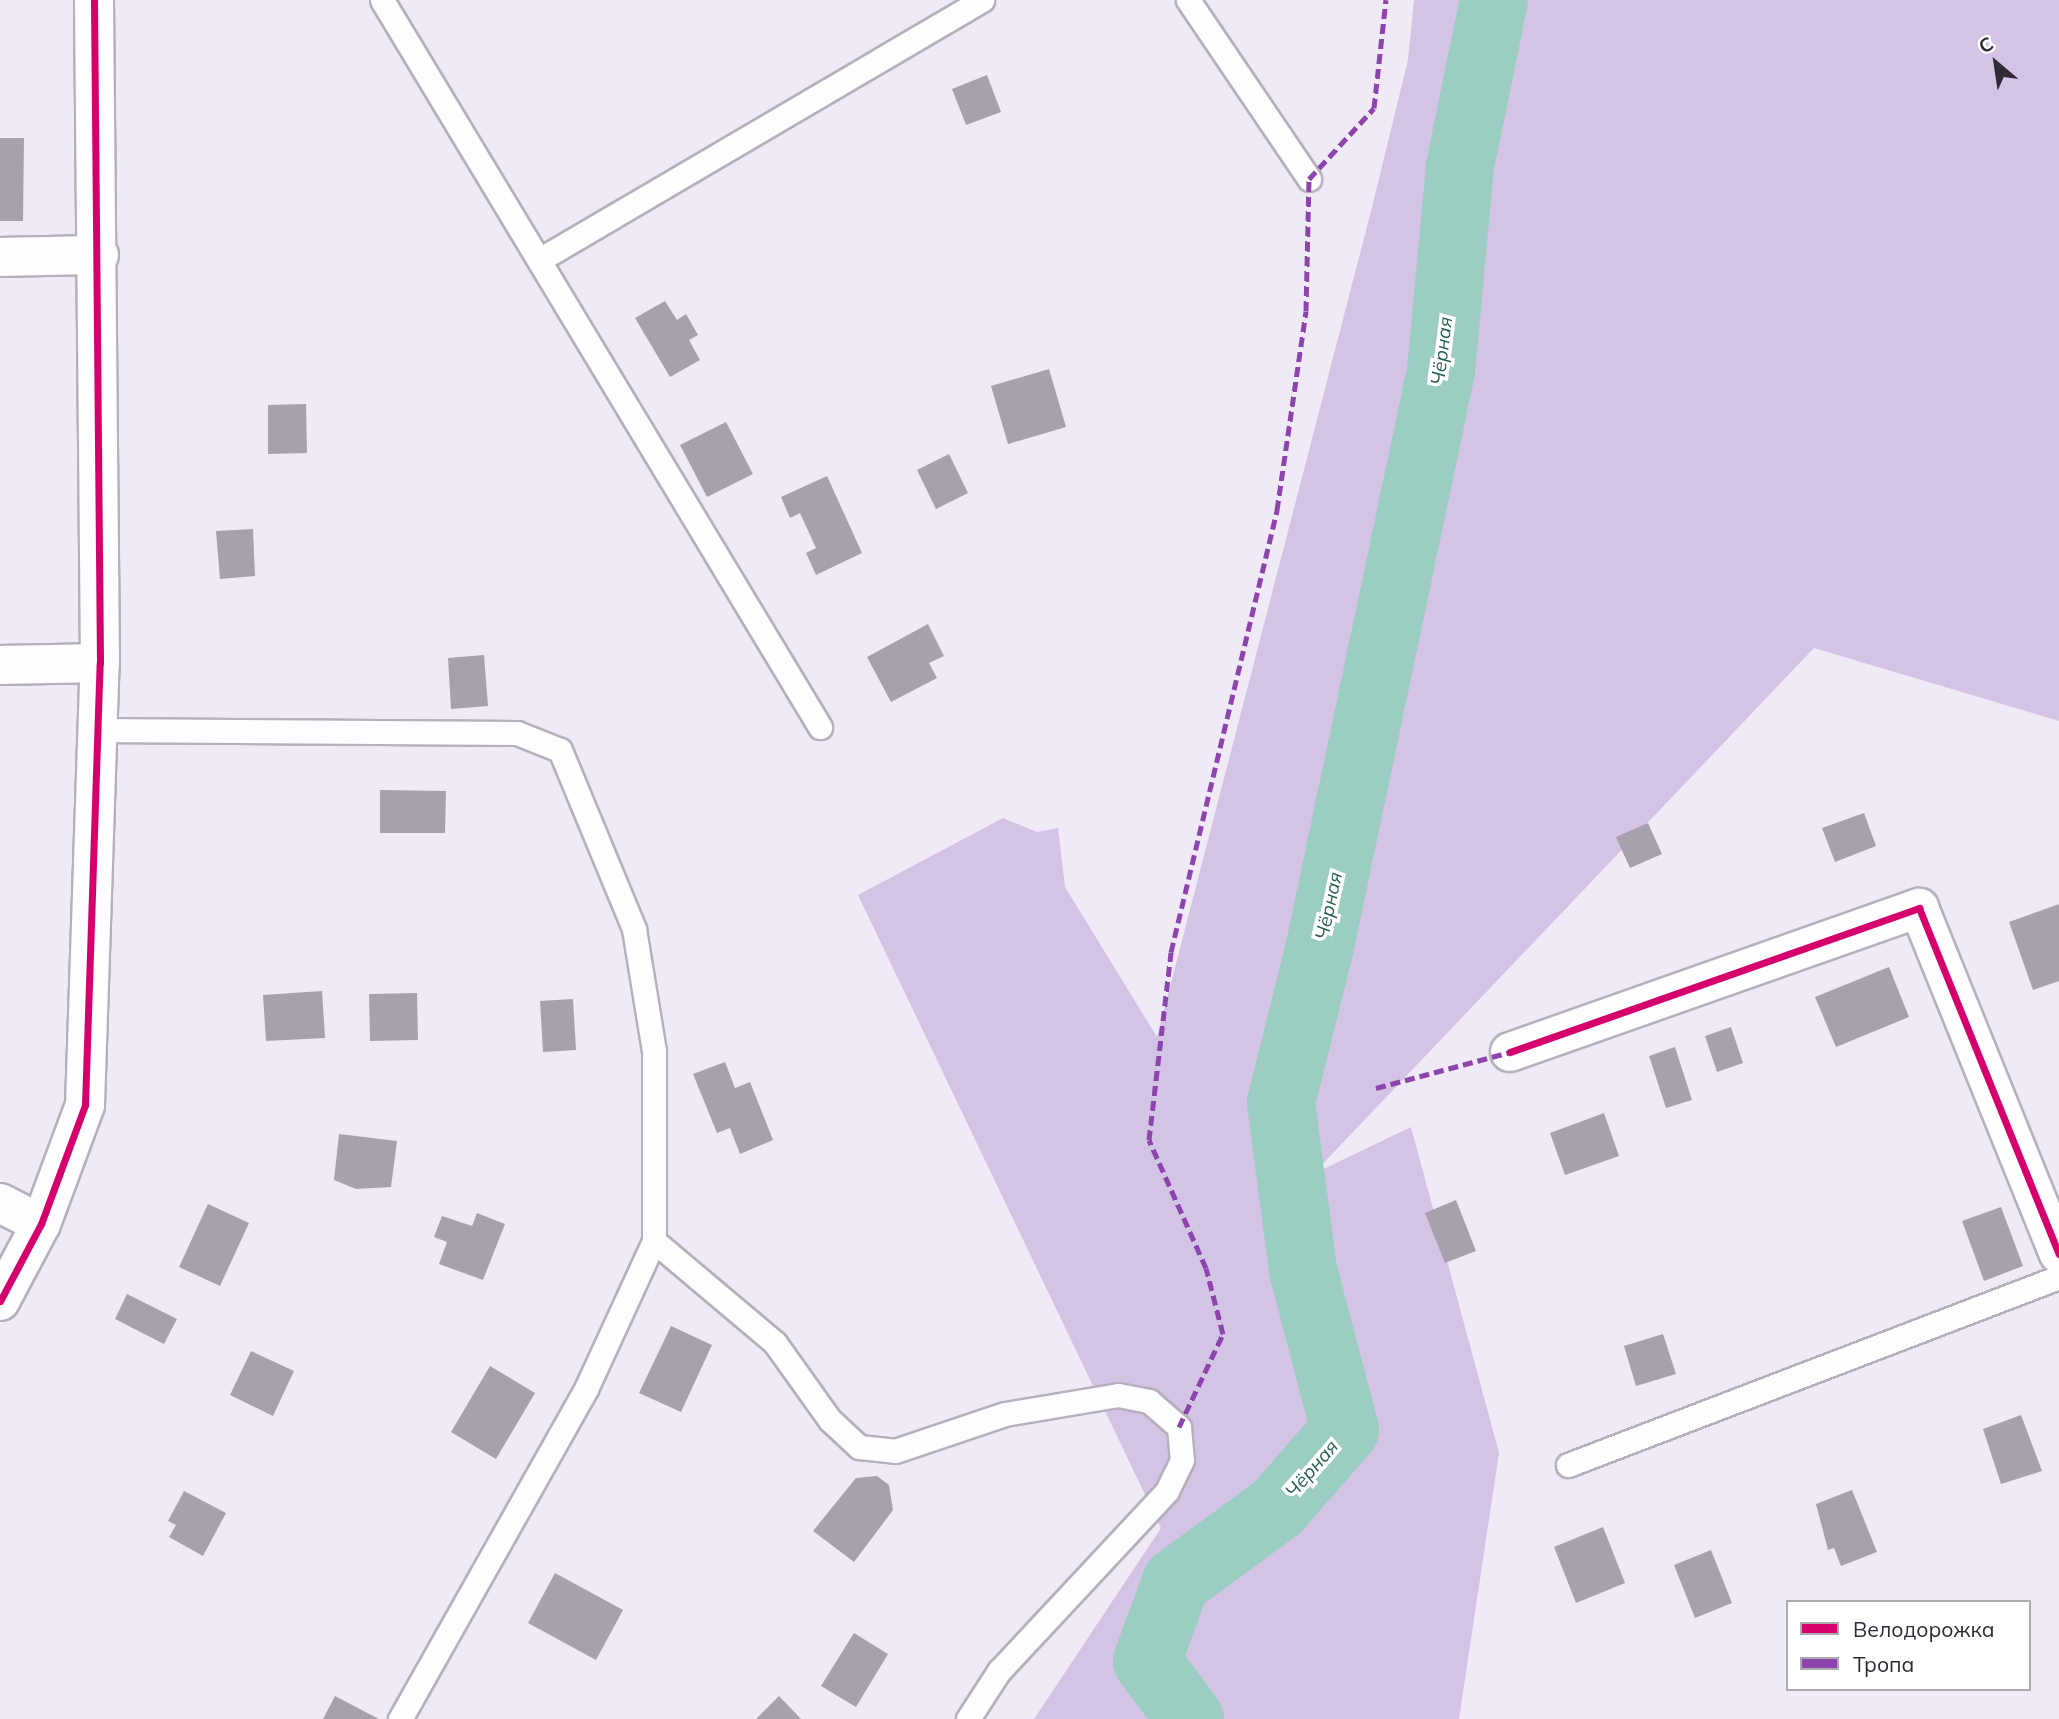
<!DOCTYPE html>
<meta charset="utf-8">
<style>
body{margin:0}
#map{position:relative;width:2059px;height:1719px;overflow:hidden;background:#f0eaf7;font-family:Mulish,sans-serif}
div>[style]{position:absolute}
.forest>*{inset:0;background:#d3c3e5}
.river>*{height:68px;margin:-34px;padding:0 34px;transform-origin:34px;border-radius:34px;background:#9ccdc2}
.building>*{inset:0;background:#a6a1ac}
.roads{filter:drop-shadow(2px 0 #b5b0bb) drop-shadow(-2px 0 #b5b0bb) drop-shadow(0 2px #b5b0bb) drop-shadow(0 -2px #b5b0bb)}
.service>*{height:23px;margin:-11.5px;padding:0 11.5px;transform-origin:11.5px;border-radius:11.5px;background:#fdfcfe}
.minor>*{height:38px;margin:-19px;padding:0 19px;transform-origin:19px;border-radius:19px;background:#fdfcfe}
.tertiary>*{height:38px;margin:-19px;padding:0 19px;transform-origin:19px;border-radius:19px;background:#fdfcfe}
.quiet>*{height:5px;margin-top:-2.5px;transform-origin:0;background:repeating-linear-gradient(90deg,#8e44ad 0 10px,transparent 0 15px)}
.cycleway>*{height:7px;margin:-3.5px;padding:0 3.5px;transform-origin:3.5px;border-radius:3.5px;background:#d6006c}
span{translate:-50% -50%;white-space:nowrap;text-align:center;line-height:1.15;-webkit-text-stroke:7px #fff;paint-order:stroke}
.water-label{font-size:19px;color:#265f51;font-style:italic}
.legend{position:absolute;left:1786px;top:1600px;width:245px;height:91px;box-sizing:border-box;background:#fff;border:2px solid #acaaae;margin:0;padding:9px 12px;list-style:none;font-size:21px;color:#2f2a35}
.legend li{display:flex;align-items:center;gap:14px;height:35px}
.legend b{width:35px;border:2px solid #acaaae}
.north{position:absolute;left:1961px;top:28px;width:70px;height:70px;-webkit-text-stroke:5px #fff;paint-order:stroke;rotate:331deg;font-size:19px;font-weight:700;line-height:28px;text-align:center;color:#2f2a35}
.north::after{content:'';display:block;margin:auto;width:24px;height:32px;background:#2f2a35;clip-path:polygon(50% 0,100% 100%,50% 72%,0 100%)}
</style>
<div id="map">
<div class="forest">
<i style="clip-path:polygon(1414px 0,2059px 0,2059px 721px,1814px 648px,1313px 1174px,1411px 1127px,1499px 1453px,1459px 1719px,1034px 1719px,1161px 1528px,858px 895px,1003px 818px,1037px 832px,1058px 828px,1065px 887px,1157px 1037px,1371px 211px,1408px 60px)"></i>
</div>
<div class="river">
<i style="left:1190px;top:1719px;width:72px;rotate:-126.6deg"></i>
<i style="left:1147px;top:1661px;width:84px;rotate:-69.8deg"></i>
<i style="left:1176px;top:1582px;width:127px;rotate:-36.3deg"></i>
<i style="left:1278px;top:1507px;width:102px;rotate:-49deg"></i>
<i style="left:1345px;top:1430px;width:165px;rotate:-104.7deg"></i>
<i style="left:1303px;top:1270px;width:168px;rotate:-97.5deg"></i>
<i style="left:1281px;top:1103px;width:153px;rotate:-76deg"></i>
<i style="left:1318px;top:955px;width:597px;rotate:-78.11deg"></i>
<i style="left:1441px;top:371px;width:206px;rotate:-84.7deg"></i>
<i style="left:1460px;top:166px;width:169px;rotate:-78.4deg"></i>
</div>
<div class="building">
<i style="clip-path:polygon(987px 75px,1001px 112px,966px 125px,952px 89px)"></i>
<i style="clip-path:polygon(0 138px,24px 138px,23px 221px,0 221px)"></i>
<i style="clip-path:polygon(665px 301px,677px 320px,686px 314px,698px 335px,689px 340px,700px 360px,670px 377px,635px 318px)"></i>
<i style="clip-path:polygon(1049px 369px,1066px 427px,1008px 444px,991px 386px)"></i>
<i style="clip-path:polygon(306px 404px,307px 453px,268px 454px,268px 405px)"></i>
<i style="clip-path:polygon(726px 422px,753px 474px,707px 497px,680px 445px)"></i>
<i style="clip-path:polygon(949px 454px,968px 493px,936px 509px,917px 470px)"></i>
<i style="clip-path:polygon(827px 476px,862px 553px,816px 575px,806px 553px,816px 548px,800px 513px,790px 518px,781px 497px)"></i>
<i style="clip-path:polygon(253px 529px,255px 576px,220px 579px,216px 531px)"></i>
<i style="clip-path:polygon(928px 624px,944px 656px,929px 663px,937px 678px,891px 702px,867px 657px)"></i>
<i style="clip-path:polygon(484px 655px,488px 706px,451px 709px,448px 658px)"></i>
<i style="clip-path:polygon(380px 790px,446px 791px,445px 833px,380px 833px)"></i>
<i style="clip-path:polygon(1864px 813px,1876px 846px,1835px 862px,1822px 828px)"></i>
<i style="clip-path:polygon(1648px 823px,1662px 854px,1630px 868px,1616px 837px)"></i>
<i style="clip-path:polygon(2059px 904px,2059px 981px,2033px 990px,2009px 922px)"></i>
<i style="clip-path:polygon(1889px 967px,1909px 1017px,1836px 1047px,1815px 997px)"></i>
<i style="clip-path:polygon(322px 991px,325px 1038px,266px 1041px,263px 995px)"></i>
<i style="clip-path:polygon(417px 993px,418px 1040px,370px 1041px,369px 994px)"></i>
<i style="clip-path:polygon(573px 999px,576px 1050px,543px 1052px,540px 1001px)"></i>
<i style="clip-path:polygon(1731px 1027px,1743px 1063px,1717px 1072px,1705px 1036px)"></i>
<i style="clip-path:polygon(1675px 1047px,1692px 1100px,1666px 1108px,1649px 1056px)"></i>
<i style="clip-path:polygon(725px 1062px,735px 1088px,750px 1082px,773px 1140px,740px 1154px,730px 1128px,717px 1133px,693px 1074px)"></i>
<i style="clip-path:polygon(1604px 1113px,1619px 1156px,1565px 1175px,1550px 1133px)"></i>
<i style="clip-path:polygon(339px 1134px,397px 1141px,391px 1187px,356px 1189px,334px 1180px)"></i>
<i style="clip-path:polygon(1456px 1200px,1476px 1251px,1445px 1263px,1425px 1213px)"></i>
<i style="clip-path:polygon(208px 1204px,249px 1223px,220px 1286px,179px 1267px)"></i>
<i style="clip-path:polygon(2001px 1207px,2023px 1266px,1984px 1281px,1962px 1221px)"></i>
<i style="clip-path:polygon(477px 1213px,505px 1224px,483px 1280px,439px 1264px,447px 1242px,434px 1237px,442px 1216px,472px 1226px)"></i>
<i style="clip-path:polygon(127px 1294px,177px 1319px,164px 1344px,115px 1319px)"></i>
<i style="clip-path:polygon(671px 1326px,712px 1345px,681px 1412px,639px 1393px)"></i>
<i style="clip-path:polygon(1663px 1334px,1676px 1374px,1636px 1386px,1624px 1346px)"></i>
<i style="clip-path:polygon(251px 1351px,294px 1371px,273px 1416px,230px 1395px)"></i>
<i style="clip-path:polygon(490px 1366px,535px 1393px,496px 1459px,451px 1432px)"></i>
<i style="clip-path:polygon(2021px 1415px,2042px 1471px,2001px 1484px,1983px 1429px)"></i>
<i style="clip-path:polygon(877px 1476px,889px 1485px,893px 1510px,854px 1562px,813px 1531px,856px 1478px)"></i>
<i style="clip-path:polygon(1852px 1490px,1877px 1552px,1841px 1566px,1834px 1548px,1828px 1550px,1816px 1504px)"></i>
<i style="clip-path:polygon(184px 1491px,226px 1513px,203px 1556px,169px 1537px,176px 1525px,168px 1521px)"></i>
<i style="clip-path:polygon(1603px 1527px,1625px 1583px,1576px 1603px,1554px 1547px)"></i>
<i style="clip-path:polygon(1711px 1550px,1732px 1603px,1695px 1618px,1674px 1565px)"></i>
<i style="clip-path:polygon(555px 1573px,623px 1610px,596px 1660px,528px 1623px)"></i>
<i style="clip-path:polygon(854px 1633px,888px 1654px,856px 1707px,821px 1686px)"></i>
<i style="clip-path:polygon(335px 1696px,379px 1719px,323px 1719px)"></i>
<i style="clip-path:polygon(779px 1696px,801px 1719px,756px 1719px)"></i>
</div>
<div class="roads">
<div class="service">
<i style="left:382px;top:0;width:849px;rotate:58.93deg"></i>
<i style="left:1188px;top:0;width:216px;rotate:55.9deg"></i>
<i style="left:539px;top:260px;width:514px;rotate:-30.41deg"></i>
<i style="left:97px;top:730px;width:420px;rotate:0.4deg"></i>
<i style="left:517px;top:733px;width:46px;rotate:21.6deg"></i>
<i style="left:560px;top:750px;width:194px;rotate:67.5deg"></i>
<i style="left:634px;top:929px;width:124px;rotate:80.7deg"></i>
<i style="left:654px;top:1051px;width:190px;rotate:90deg"></i>
<i style="left:654px;top:1241px;width:163px;rotate:114.7deg"></i>
<i style="left:586px;top:1389px;width:379px;rotate:119.4deg"></i>
<i style="left:654px;top:1241px;width:158px;rotate:40.1deg"></i>
<i style="left:775px;top:1343px;width:95px;rotate:54.5deg"></i>
<i style="left:830px;top:1420px;width:40px;rotate:43deg"></i>
<i style="left:859px;top:1447px;width:36px;rotate:6deg"></i>
<i style="left:895px;top:1451px;width:116px;rotate:-18.6deg"></i>
<i style="left:1005px;top:1414px;width:115px;rotate:-9.5deg"></i>
<i style="left:1118px;top:1395px;width:32px;rotate:11deg"></i>
<i style="left:1149px;top:1401px;width:40px;rotate:41deg"></i>
<i style="left:1179px;top:1427px;width:33px;rotate:85deg"></i>
<i style="left:1182px;top:1460px;width:34px;rotate:116deg"></i>
<i style="left:1167px;top:1491px;width:246px;rotate:133deg"></i>
<i style="left:999px;top:1671px;width:57px;rotate:122.9deg"></i>
<i style="left:1568px;top:1465px;width:526px;rotate:-20.95deg"></i>
</div>
<div class="minor">
<i style="left:0;top:257px;width:99px;rotate:-1.2deg"></i>
<i style="left:0;top:665px;width:100px;rotate:-1.1deg"></i>
<i style="left:1510px;top:1052px;width:434px;rotate:-19.4deg"></i>
<i style="left:1919px;top:908px;width:373px;rotate:68deg"></i>
<i style="left:0;top:1203px;width:46px;rotate:27.1deg"></i>
</div>
<div class="tertiary">
<i style="left:0;top:1301px;width:87px;rotate:-62deg"></i>
<i style="left:41px;top:1224px;width:127px;rotate:-69.7deg"></i>
<i style="left:85px;top:1105px;width:442px;rotate:-88.1deg"></i>
<i style="left:100px;top:663px;width:663px;rotate:-90.52deg"></i>
</div>
</div>
<div class="quiet">
<i style="left:1376px;top:1088px;width:139px;rotate:-15deg"></i>
<i style="left:1179px;top:1427px;width:103px;rotate:-64.7deg"></i>
<i style="left:1223px;top:1334px;width:68px;rotate:-104.4deg"></i>
<i style="left:1206px;top:1268px;width:140px;rotate:-114deg"></i>
<i style="left:1149px;top:1140px;width:189px;rotate:-83.3deg"></i>
<i style="left:1171px;top:952px;width:455px;rotate:-76.5deg"></i>
<i style="left:1277px;top:510px;width:201px;rotate:-81.7deg"></i>
<i style="left:1306px;top:311px;width:132px;rotate:-88.7deg"></i>
<i style="left:1309px;top:179px;width:96px;rotate:-47.5deg"></i>
<i style="left:1374px;top:108px;width:109px;rotate:-83.7deg"></i>
</div>
<div class="cycleway">
<i style="left:1510px;top:1052px;width:434px;rotate:-19.4deg"></i>
<i style="left:1919px;top:908px;width:373px;rotate:68deg"></i>
<i style="left:0;top:1301px;width:87px;rotate:-62deg"></i>
<i style="left:41px;top:1224px;width:127px;rotate:-69.7deg"></i>
<i style="left:85px;top:1105px;width:442px;rotate:-88.1deg"></i>
<i style="left:100px;top:663px;width:663px;rotate:-90.52deg"></i>
</div>
<div class="water-label">
<span style="left:1442px;top:351px;rotate:-83deg">Чёрная</span>
<span style="left:1329px;top:906px;rotate:-78deg">Чёрная</span>
<span style="left:1312px;top:1469px;rotate:-49deg">Чёрная</span>
</div>
<ul class="legend">
<li><b style="height:9px;background:#d6006c"></b>Велодорожка</li>
<li><b style="height:9px;background:#8e44ad"></b>Тропа</li>
</ul>
<div class="north">С</div>
</div>
